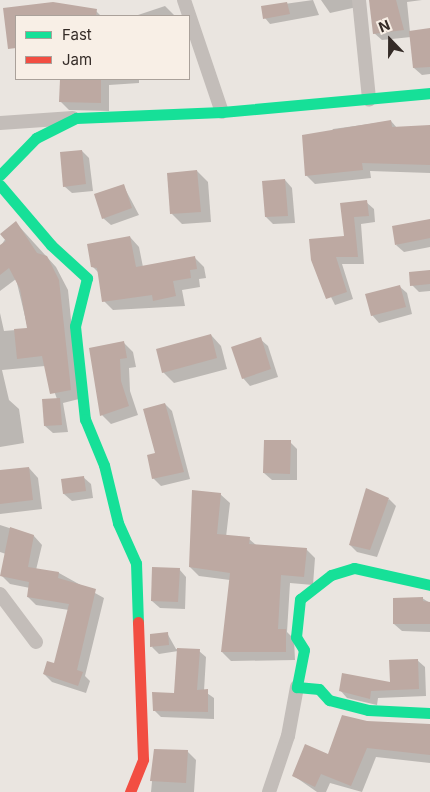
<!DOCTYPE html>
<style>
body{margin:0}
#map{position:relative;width:430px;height:792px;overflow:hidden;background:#eae5e0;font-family:Inter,sans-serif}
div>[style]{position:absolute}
.shadow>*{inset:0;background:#0003}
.building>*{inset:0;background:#bda9a2}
.street>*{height:14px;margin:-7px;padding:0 7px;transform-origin:7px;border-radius:7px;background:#c3bdb9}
.fast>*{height:11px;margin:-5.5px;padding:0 5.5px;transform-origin:5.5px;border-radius:5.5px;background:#16e098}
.jam>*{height:11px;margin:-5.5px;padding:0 5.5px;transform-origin:5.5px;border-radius:5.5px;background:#f24e42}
span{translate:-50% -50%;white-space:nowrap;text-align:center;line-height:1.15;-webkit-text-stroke:4px #f8efe6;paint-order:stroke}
.legend{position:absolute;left:15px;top:15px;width:175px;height:65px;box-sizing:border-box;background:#f8efe6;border:1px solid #aaa19a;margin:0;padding:6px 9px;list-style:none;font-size:15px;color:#342b27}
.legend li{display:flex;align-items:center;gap:10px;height:25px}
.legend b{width:25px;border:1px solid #aaa19a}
.north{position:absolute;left:365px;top:15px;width:50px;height:50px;-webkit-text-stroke:4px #f8efe6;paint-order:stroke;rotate:338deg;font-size:14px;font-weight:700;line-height:20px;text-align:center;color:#342b27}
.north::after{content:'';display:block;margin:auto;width:18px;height:22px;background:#342b27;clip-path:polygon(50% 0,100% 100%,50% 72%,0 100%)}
</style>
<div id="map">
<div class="shadow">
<i style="clip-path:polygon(313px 0,319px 15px,270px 24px,265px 18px,263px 7px)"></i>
<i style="clip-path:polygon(321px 0,355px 0,357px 7px,330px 13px)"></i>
<i style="clip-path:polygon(385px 0,422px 0,407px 2px,410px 32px,430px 29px,430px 74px,422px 75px,414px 68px,411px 37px,382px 40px,374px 33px)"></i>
<i style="clip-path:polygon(165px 6px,175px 16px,135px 16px)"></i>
<i style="clip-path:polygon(5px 10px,95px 10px,101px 16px,16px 16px,16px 42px,8px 34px)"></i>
<i style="clip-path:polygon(62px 79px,139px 79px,139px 83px,109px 85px,109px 111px,69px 110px,61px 102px)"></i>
<i style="clip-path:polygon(391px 121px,397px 128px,430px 126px,430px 173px,370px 171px,371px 178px,315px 184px,306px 175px,333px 129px)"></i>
<i style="clip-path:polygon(82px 151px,89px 158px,93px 191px,72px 193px,64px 186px)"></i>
<i style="clip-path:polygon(197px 171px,208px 182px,211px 222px,182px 224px,172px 214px)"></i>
<i style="clip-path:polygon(285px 180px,292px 188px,295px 223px,273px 224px,266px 217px)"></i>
<i style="clip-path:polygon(123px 185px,139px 215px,111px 225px,103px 218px)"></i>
<i style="clip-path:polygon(366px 202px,374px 209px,375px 222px,361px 224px,364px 264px,342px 264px,353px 299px,335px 305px,312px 259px,346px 237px,342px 204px)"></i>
<i style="clip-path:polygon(430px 220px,430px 247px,404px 252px,396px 245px)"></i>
<i style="clip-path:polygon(16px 223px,56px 267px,68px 290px,79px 399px,63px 403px,68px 432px,53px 433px,45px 426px,57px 399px,45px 366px,2px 370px,9px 400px,19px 409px,24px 443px,0 447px,0 313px,4px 331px,28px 329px,16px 279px,0 291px,0 247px)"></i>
<i style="clip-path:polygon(130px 237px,139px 247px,143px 267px,195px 258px,204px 267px,206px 278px,199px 279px,200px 287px,182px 290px,185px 306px,113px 310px,104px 301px,99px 273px,92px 266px)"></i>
<i style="clip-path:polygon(430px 271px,430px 291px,419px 292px,412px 285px)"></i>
<i style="clip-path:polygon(399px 286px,407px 293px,412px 314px,379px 323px,372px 315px)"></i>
<i style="clip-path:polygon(211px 335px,221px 346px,227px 369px,174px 383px,163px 372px)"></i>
<i style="clip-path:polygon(260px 339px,268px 346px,278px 377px,250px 386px,243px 378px)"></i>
<i style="clip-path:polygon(124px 343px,133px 352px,136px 367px,129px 368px,130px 391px,138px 415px,111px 424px,102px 415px)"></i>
<i style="clip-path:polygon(165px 404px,172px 411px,190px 479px,161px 486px,153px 478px)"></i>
<i style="clip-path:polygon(290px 442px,297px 449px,297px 480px,272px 480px,264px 473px)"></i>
<i style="clip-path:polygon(29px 468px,38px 478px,42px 509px,0 514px,0 471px)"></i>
<i style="clip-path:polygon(83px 477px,91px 484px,93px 498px,72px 501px,64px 494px,63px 480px)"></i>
<i style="clip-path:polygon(220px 494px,230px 503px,226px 537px,249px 539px,256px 545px,306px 549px,315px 558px,313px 585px,290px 583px,287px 632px,294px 639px,295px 660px,231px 661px,222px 652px,230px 580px,199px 576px,190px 567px)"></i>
<i style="clip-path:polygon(389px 499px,396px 506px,377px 557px,357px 552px,350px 545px)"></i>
<i style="clip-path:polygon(0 525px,34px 536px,42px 545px,36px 570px,59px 573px,104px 598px,85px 676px,90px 681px,86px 693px,52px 682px,44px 674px,55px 665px,69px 610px,36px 605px,28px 597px,30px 588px,10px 584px,2px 576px,6px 554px,0 552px)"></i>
<i style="clip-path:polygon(179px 569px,186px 577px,185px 609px,160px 608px,152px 601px)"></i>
<i style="clip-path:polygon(422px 598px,430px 603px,430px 632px,402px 631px,394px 624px)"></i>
<i style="clip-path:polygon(167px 633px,176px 649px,199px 651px,206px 657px,204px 691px,214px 698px,214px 719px,161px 717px,154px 710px,175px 694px,178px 651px,159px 654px,152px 647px)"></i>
<i style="clip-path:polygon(417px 660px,425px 667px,426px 696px,378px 698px,377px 705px,347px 698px,340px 690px,392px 684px)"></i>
<i style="clip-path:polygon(367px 722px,430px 725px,430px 763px,376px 757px,362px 792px,330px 783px,326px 792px,317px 792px,294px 776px,329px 755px)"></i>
<i style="clip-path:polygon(155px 750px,187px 751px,196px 760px,194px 792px,151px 792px)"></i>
</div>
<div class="building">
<i style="clip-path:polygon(369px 0,396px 0,404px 30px,373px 34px)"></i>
<i style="clip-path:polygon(53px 2px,97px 9px,96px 16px,16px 16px,16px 48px,8px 49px,3px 8px)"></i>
<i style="clip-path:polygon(287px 2px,290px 14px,263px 19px,261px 6px)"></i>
<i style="clip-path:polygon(430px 28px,430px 67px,413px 68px,409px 31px)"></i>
<i style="clip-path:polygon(60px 79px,101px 80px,101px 103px,59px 102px)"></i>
<i style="clip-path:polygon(391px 120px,392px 127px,430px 125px,430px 165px,362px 163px,363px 170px,305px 176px,302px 135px)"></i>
<i style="clip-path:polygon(82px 150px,86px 184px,63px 187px,60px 152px)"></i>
<i style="clip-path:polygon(197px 170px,201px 212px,170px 214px,167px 173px)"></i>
<i style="clip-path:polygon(285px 179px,288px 216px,265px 217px,262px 181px)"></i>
<i style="clip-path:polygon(124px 184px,132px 208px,102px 219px,94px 194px)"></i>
<i style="clip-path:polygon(367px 200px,369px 216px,354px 217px,358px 257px,336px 257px,347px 292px,326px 299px,311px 260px,309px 239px,344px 236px,340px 203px)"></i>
<i style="clip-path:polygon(430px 219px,430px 238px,395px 245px,392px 226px)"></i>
<i style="clip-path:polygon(16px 221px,37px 253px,47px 256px,59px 280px,71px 390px,50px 394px,42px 356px,17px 359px,14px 329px,27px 328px,20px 289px,9px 268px,0 275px,0 245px,6px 241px,0 234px)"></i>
<i style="clip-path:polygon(130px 236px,136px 267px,195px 256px,197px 269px,190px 270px,191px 278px,173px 281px,176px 296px,153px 301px,152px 295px,102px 302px,97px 268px,91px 267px,87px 244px)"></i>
<i style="clip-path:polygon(430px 270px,430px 284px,410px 286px,409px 272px)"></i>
<i style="clip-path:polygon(400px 285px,406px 307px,371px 316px,365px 294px)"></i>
<i style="clip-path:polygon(211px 334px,217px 358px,162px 373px,156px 349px)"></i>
<i style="clip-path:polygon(261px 337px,271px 369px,242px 379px,231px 347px)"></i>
<i style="clip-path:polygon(124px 341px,127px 358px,120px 359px,121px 381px,129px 406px,100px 416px,89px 348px)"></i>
<i style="clip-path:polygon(60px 398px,62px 425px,44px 426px,42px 399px)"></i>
<i style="clip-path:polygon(165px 403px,184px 472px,152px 479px,147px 455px,155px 453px,143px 409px)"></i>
<i style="clip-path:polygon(264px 440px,291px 440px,290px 474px,263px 473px)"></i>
<i style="clip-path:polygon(29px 467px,33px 500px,0 504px,0 470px)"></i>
<i style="clip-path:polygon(84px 476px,86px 491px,63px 494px,61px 479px)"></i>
<i style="clip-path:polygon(366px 488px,389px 498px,370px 550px,349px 545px)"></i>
<i style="clip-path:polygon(192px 490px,221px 493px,217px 534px,250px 537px,249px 544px,307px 548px,304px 577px,281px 575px,278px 629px,286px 629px,286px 652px,221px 652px,230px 573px,189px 567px)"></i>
<i style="clip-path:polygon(10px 527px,34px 535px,28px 567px,59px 572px,58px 578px,96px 589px,77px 670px,83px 672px,78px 686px,43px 674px,47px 661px,54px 663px,69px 604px,27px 597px,29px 582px,0 576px)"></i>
<i style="clip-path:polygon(152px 567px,180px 568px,178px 602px,151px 601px)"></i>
<i style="clip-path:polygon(423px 597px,423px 601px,430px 602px,430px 624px,393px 624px,393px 598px)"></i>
<i style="clip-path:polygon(168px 632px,169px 645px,150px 647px,150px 634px)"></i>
<i style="clip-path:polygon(177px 648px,200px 649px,197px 690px,208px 689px,208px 712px,153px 711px,152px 692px,174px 693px)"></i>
<i style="clip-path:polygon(418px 659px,419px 689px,371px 691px,370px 699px,339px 691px,342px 673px,390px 682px,389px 660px)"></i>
<i style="clip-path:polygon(342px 715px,367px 721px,430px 724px,430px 755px,367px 748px,351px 786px,321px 774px,315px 787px,292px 776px,305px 744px,328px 754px)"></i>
<i style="clip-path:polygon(154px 749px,188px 750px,186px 783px,150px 781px)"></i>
</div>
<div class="street">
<i style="left:184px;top:0;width:118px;rotate:71.3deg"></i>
<i style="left:359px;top:0;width:100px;rotate:84.2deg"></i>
<i style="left:0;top:123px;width:73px;rotate:-3.9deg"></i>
<i style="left:0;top:594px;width:60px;rotate:53.1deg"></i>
<i style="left:269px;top:792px;width:59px;rotate:-71.3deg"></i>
<i style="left:288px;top:736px;width:50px;rotate:-79.6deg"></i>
</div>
<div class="fast">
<i style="left:0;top:175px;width:52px;rotate:-45.8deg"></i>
<i style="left:36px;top:138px;width:45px;rotate:-26.6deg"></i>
<i style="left:76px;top:118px;width:146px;rotate:-2.4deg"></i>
<i style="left:222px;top:112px;width:209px;rotate:-5.2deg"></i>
<i style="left:0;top:185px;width:79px;rotate:49.6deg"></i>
<i style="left:51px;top:245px;width:49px;rotate:42.5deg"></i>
<i style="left:87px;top:278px;width:49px;rotate:104deg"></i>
<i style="left:75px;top:326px;width:94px;rotate:83.9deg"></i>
<i style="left:85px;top:419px;width:50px;rotate:67.6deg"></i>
<i style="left:104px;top:465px;width:60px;rotate:76.4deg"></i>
<i style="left:118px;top:523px;width:44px;rotate:65.8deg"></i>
<i style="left:136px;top:563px;width:59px;rotate:88.1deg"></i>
<i style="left:430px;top:585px;width:78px;rotate:-167.4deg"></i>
<i style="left:354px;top:568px;width:24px;rotate:163deg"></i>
<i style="left:331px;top:575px;width:39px;rotate:142deg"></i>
<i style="left:300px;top:599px;width:38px;rotate:96deg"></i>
<i style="left:296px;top:637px;width:15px;rotate:58deg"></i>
<i style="left:304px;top:650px;width:38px;rotate:101deg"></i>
<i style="left:297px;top:687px;width:22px;rotate:5deg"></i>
<i style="left:319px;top:689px;width:15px;rotate:48deg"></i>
<i style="left:329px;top:700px;width:40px;rotate:14.4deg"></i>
<i style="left:368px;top:710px;width:62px;rotate:2.8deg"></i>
</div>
<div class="jam">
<i style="left:130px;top:792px;width:35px;rotate:-68deg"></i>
<i style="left:143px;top:759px;width:137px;rotate:-92.1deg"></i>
</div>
<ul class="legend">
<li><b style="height:6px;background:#16e098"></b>Fast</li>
<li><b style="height:6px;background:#f24e42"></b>Jam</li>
</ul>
<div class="north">N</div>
</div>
